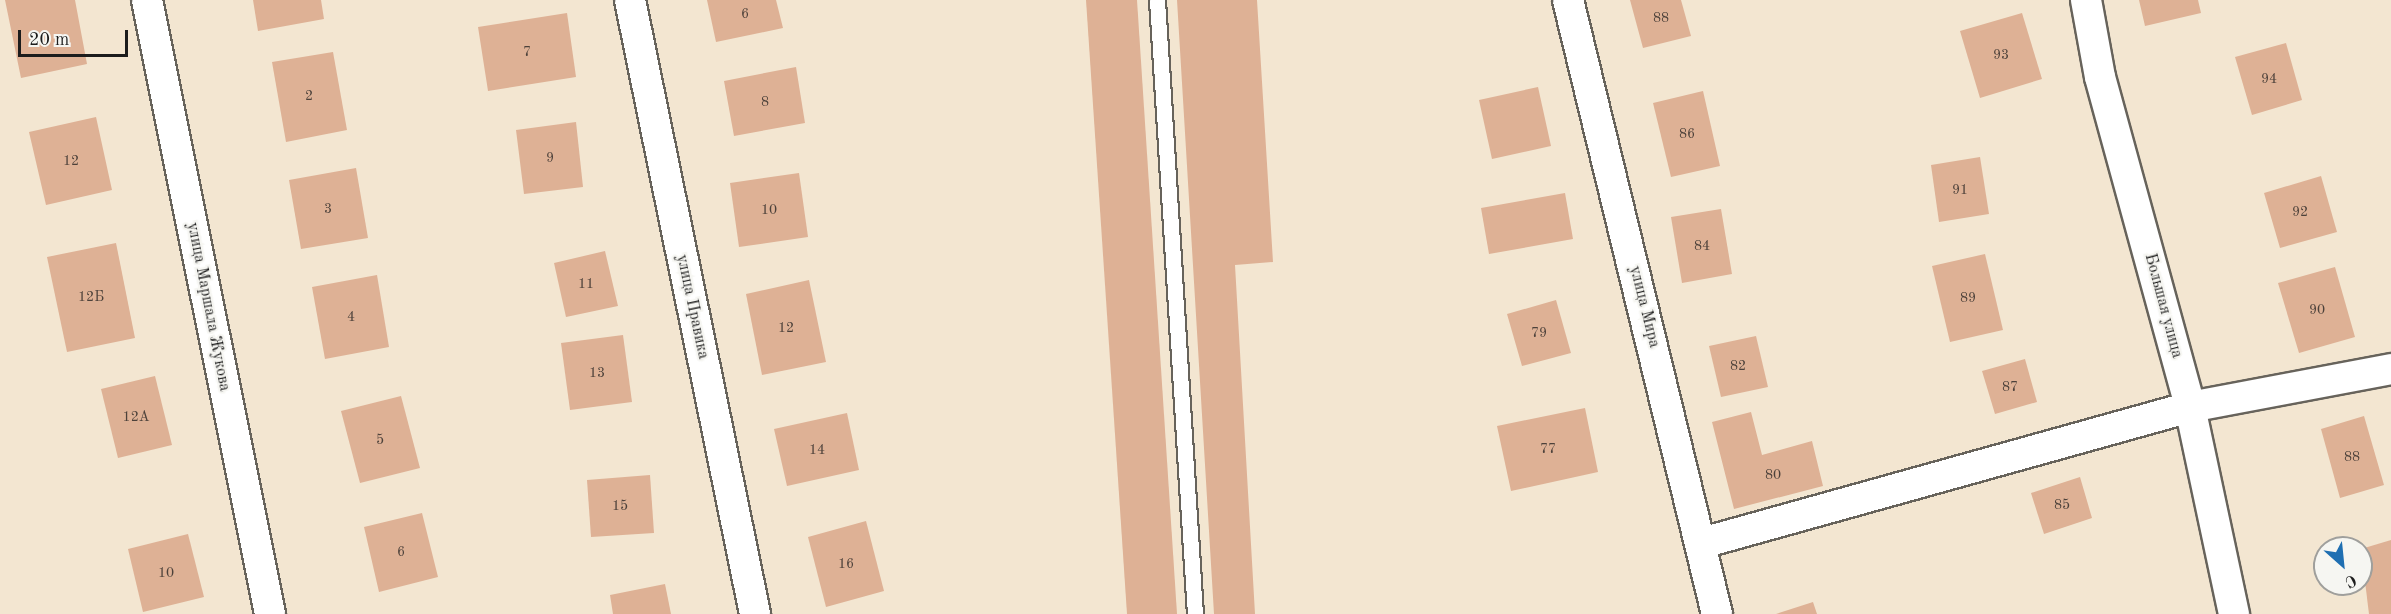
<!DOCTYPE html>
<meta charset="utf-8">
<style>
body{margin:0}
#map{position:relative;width:2391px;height:614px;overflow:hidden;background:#f3e6d1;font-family:"Old Standard TT",serif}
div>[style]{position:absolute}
.building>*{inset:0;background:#deb195}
.roads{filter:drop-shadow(2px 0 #67635b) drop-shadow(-2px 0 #67635b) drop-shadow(0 2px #67635b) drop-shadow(0 -2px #67635b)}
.service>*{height:15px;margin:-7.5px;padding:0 7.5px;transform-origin:7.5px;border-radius:7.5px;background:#fff}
.minor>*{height:30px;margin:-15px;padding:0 15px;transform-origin:15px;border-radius:15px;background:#fff}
span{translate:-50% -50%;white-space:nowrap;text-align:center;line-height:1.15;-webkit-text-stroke:4.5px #f6f6f2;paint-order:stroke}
.number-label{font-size:14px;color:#4c413a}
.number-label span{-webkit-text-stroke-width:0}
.street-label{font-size:16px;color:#1c1c1c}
.north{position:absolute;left:2313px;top:536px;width:60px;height:60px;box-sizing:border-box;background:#f6f6f2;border:2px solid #9f9f9c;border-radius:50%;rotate:153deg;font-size:16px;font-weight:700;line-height:24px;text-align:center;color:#1c1c1c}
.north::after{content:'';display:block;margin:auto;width:21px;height:27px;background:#1f6fb2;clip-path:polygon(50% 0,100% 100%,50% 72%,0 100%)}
.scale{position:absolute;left:18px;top:30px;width:110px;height:27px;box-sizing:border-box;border:3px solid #1c1c1c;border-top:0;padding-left:8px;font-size:18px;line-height:21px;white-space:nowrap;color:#1c1c1c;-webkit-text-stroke:4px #f6f6f2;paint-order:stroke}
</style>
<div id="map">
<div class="building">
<i style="clip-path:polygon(5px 0,75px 0,87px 64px,21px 78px)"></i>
<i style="clip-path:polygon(253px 0,321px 0,324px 19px,258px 31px)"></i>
<i style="clip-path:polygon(707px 0,776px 0,783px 28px,716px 42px)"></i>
<i style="clip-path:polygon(1086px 0,1137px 0,1177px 614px,1127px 614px)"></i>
<i style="clip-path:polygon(1177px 0,1257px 0,1273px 262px,1235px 265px,1255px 614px,1214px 614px)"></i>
<i style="clip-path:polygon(1630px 0,1681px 0,1691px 36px,1643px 48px)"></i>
<i style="clip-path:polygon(2139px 0,2198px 0,2201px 13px,2145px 26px)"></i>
<i style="clip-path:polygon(567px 13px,576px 77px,488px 91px,478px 27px)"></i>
<i style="clip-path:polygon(2022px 13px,2042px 79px,1980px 98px,1960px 31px)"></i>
<i style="clip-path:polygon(2286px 43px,2302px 100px,2252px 115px,2235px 57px)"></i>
<i style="clip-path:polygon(333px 52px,347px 130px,286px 142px,272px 62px)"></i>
<i style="clip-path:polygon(796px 67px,805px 123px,734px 136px,724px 81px)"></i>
<i style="clip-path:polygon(1538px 87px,1551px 146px,1492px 159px,1479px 100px)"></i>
<i style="clip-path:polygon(1703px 91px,1720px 166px,1671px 177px,1653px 103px)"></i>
<i style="clip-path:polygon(96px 117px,112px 190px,46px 205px,29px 132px)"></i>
<i style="clip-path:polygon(576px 122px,583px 187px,524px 194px,516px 130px)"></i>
<i style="clip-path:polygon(1980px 157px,1989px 214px,1939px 222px,1931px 165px)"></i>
<i style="clip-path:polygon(356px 168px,368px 238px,301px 249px,289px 180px)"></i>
<i style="clip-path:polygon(799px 173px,808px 237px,739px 247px,730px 183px)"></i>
<i style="clip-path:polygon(2321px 176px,2337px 232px,2280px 248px,2264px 193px)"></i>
<i style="clip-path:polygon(1565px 193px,1573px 239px,1489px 254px,1481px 208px)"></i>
<i style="clip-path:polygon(1721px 209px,1732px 274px,1682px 283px,1671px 217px)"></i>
<i style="clip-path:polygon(116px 243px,135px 338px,67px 352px,47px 257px)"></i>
<i style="clip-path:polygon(605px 251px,618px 306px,566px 317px,554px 263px)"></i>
<i style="clip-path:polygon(1985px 254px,2003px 330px,1950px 342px,1932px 266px)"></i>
<i style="clip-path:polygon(2335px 267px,2355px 337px,2299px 353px,2278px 283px)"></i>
<i style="clip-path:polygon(377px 275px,389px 347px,325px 359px,312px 287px)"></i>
<i style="clip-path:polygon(809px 280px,826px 362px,762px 375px,746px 294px)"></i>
<i style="clip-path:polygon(1556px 300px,1571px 353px,1522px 366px,1507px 314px)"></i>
<i style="clip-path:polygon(623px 335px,632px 402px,570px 410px,561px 343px)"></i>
<i style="clip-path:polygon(1756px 336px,1768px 387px,1721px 397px,1709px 346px)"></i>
<i style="clip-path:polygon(2025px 359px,2037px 402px,1995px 414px,1982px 371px)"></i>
<i style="clip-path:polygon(155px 376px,172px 445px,118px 458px,101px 389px)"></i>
<i style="clip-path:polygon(401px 396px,420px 468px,360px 483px,341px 411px)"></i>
<i style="clip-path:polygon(1585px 408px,1598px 472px,1511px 491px,1497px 426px)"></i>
<i style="clip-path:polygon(1751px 412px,1762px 455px,1812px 441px,1823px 486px,1734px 509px,1712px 422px)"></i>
<i style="clip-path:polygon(847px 413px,859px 470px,787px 486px,774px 429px)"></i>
<i style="clip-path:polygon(2364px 416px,2384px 485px,2340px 498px,2321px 429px)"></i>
<i style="clip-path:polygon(650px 475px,654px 533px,591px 537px,587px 480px)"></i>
<i style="clip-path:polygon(2080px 477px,2092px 518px,2044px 534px,2031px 493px)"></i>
<i style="clip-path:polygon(422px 513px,438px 577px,379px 592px,364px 527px)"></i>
<i style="clip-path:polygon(866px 521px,884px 591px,826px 607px,808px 537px)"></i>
<i style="clip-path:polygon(188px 534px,204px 597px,143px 612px,128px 549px)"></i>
<i style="clip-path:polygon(2391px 540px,2391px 614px,2369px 614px,2361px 549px)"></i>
<i style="clip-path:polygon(665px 584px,671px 614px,613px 614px,610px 595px)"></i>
<i style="clip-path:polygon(1813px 602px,1817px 614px,1776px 614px)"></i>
</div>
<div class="roads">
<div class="service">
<i style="left:1157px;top:0;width:615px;rotate:86.46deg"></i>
</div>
<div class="minor">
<i style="left:147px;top:0;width:626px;rotate:78.67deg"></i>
<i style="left:630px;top:0;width:627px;rotate:78.49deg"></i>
<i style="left:1568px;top:0;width:632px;rotate:76.36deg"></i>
<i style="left:2086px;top:0;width:78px;rotate:79.7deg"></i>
<i style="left:2100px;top:77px;width:342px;rotate:74.7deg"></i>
<i style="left:2190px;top:407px;width:212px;rotate:78deg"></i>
<i style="left:1702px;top:543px;width:507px;rotate:-15.57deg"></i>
<i style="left:2190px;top:407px;width:205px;rotate:-10.7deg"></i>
</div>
</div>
<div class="number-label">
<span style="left:745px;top:14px">6</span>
<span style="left:1661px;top:18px">88</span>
<span style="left:527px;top:52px">7</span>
<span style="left:2001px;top:55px">93</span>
<span style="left:2269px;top:79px">94</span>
<span style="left:309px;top:96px">2</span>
<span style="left:765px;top:102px">8</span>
<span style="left:1687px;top:134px">86</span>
<span style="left:550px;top:158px">9</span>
<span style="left:71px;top:161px">12</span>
<span style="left:1960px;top:190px">91</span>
<span style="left:328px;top:209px">3</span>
<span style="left:769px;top:210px">10</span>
<span style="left:2300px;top:212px">92</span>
<span style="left:1702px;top:246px">84</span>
<span style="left:586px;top:284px">11</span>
<span style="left:91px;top:297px">12Б</span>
<span style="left:1968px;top:298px">89</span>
<span style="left:2317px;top:310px">90</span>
<span style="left:351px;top:317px">4</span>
<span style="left:786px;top:328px">12</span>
<span style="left:1539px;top:333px">79</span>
<span style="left:1738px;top:366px">82</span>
<span style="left:597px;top:373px">13</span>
<span style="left:2010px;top:387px">87</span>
<span style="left:136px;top:417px">12А</span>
<span style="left:380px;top:440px">5</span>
<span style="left:1548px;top:449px">77</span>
<span style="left:817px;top:450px">14</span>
<span style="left:2352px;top:457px">88</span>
<span style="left:1773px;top:475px">80</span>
<span style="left:2062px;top:505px">85</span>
<span style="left:620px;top:506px">15</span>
<span style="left:401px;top:552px">6</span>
<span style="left:846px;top:564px">16</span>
<span style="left:166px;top:573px">10</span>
</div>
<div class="street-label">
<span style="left:2163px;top:306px;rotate:75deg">Большая улица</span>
<span style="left:208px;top:307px;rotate:79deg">улица Маршала Жукова</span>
<span style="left:692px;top:307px;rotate:78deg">улица Правика</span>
<span style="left:1644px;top:307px;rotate:76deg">улица Мира</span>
</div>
<div class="north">С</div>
<div class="scale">20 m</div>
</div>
